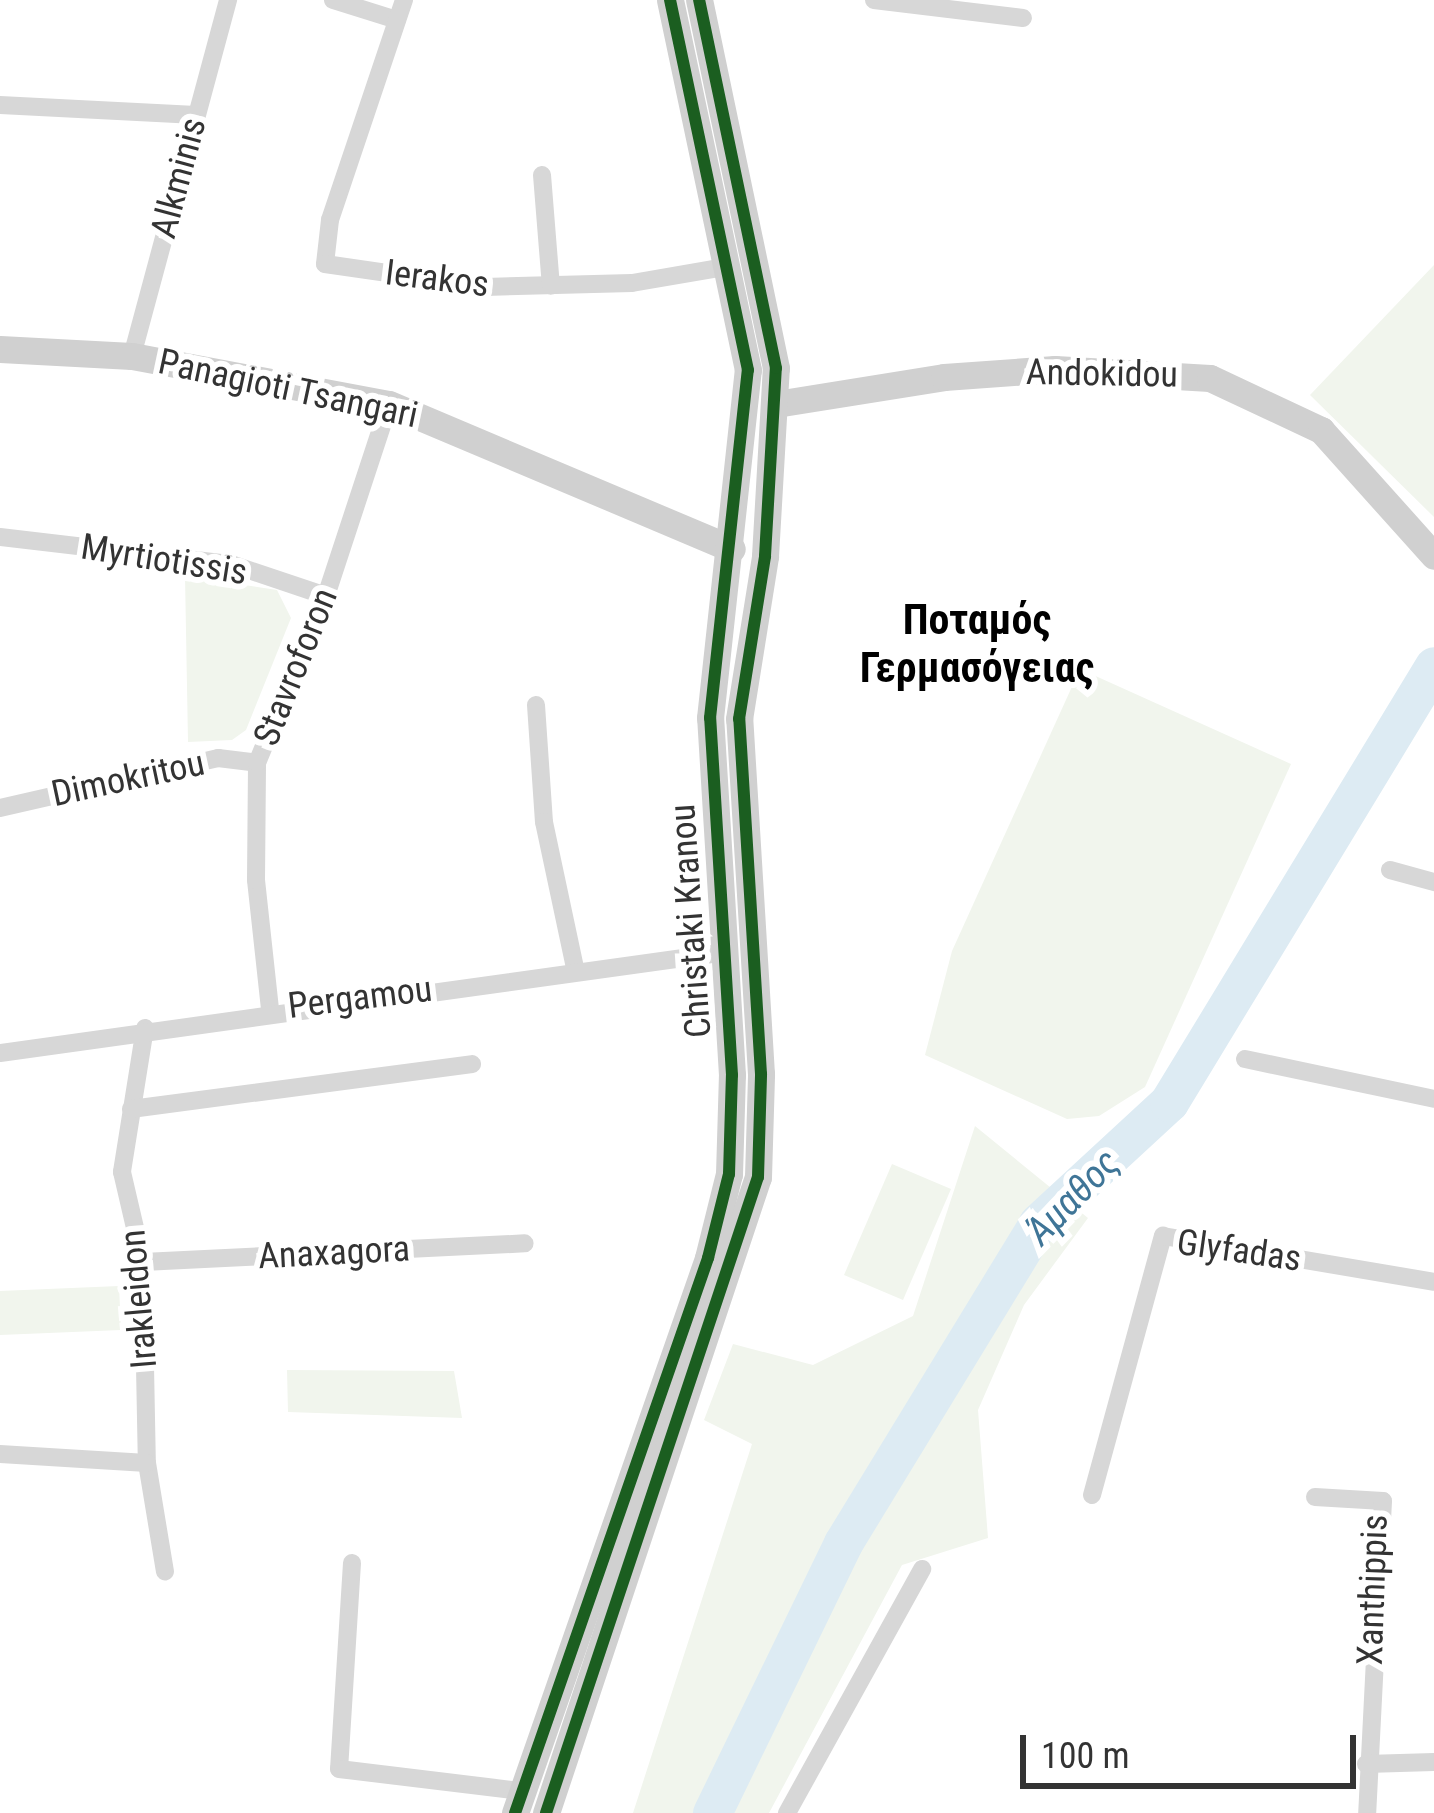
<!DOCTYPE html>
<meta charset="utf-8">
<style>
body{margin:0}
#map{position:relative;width:1434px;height:1813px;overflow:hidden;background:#fff;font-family:"Roboto Condensed",sans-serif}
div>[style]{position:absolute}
.green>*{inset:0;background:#f1f5ed}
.river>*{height:39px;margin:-19.5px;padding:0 19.5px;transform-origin:19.5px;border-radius:19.5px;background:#ddebf3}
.street>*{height:18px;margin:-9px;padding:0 9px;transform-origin:9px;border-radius:9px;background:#d7d7d7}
.secondary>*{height:27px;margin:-13.5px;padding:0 13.5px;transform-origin:13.5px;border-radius:13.5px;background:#d0d0d0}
.cycleway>*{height:12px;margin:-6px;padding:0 6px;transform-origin:6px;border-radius:6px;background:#1b5e20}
span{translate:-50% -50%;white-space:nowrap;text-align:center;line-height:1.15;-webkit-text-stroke:12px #fff;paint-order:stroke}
.street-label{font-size:36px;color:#333}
.water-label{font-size:39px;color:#3f7597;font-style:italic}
.quarter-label{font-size:42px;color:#000;font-weight:700}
.scale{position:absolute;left:1020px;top:1735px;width:336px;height:54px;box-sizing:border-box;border:6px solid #333;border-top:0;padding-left:15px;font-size:36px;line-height:42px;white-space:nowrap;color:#333;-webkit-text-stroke:9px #fff;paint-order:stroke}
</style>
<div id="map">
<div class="green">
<i style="clip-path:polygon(1434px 265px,1434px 517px,1310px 395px)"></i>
<i style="clip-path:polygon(185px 576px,277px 590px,291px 618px,246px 730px,232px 740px,188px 742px)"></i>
<i style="clip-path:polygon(1080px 669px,1291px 764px,1145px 1087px,1099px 1116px,1067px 1119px,925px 1055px,952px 951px)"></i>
<i style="clip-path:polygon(975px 1126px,1088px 1218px,1024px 1305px,978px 1410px,988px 1538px,902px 1565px,769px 1813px,633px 1813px,752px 1444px,704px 1420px,733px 1344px,813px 1365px,913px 1316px)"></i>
<i style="clip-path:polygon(892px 1164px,951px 1189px,903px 1300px,844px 1275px)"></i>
<i style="clip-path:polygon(119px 1286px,121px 1330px,0 1335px,0 1291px)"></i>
<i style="clip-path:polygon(287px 1370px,454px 1371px,462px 1418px,288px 1412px)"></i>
</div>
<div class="river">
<i style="left:712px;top:1813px;width:300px;rotate:-64.1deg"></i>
<i style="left:843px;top:1543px;width:375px;rotate:-58.6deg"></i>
<i style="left:1038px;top:1223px;width:178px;rotate:-42.7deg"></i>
<i style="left:1169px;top:1102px;width:510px;rotate:-58.71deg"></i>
</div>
<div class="street">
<i style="left:333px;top:0;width:67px;rotate:17.4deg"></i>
<i style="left:404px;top:0;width:232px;rotate:108.6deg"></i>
<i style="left:330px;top:220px;width:44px;rotate:96.5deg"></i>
<i style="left:325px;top:264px;width:162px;rotate:8.2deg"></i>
<i style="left:485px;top:287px;width:147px;rotate:-1.6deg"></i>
<i style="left:632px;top:283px;width:95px;rotate:-9.7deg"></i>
<i style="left:874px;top:0;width:150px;rotate:6.9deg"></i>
<i style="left:0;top:105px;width:196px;rotate:2.9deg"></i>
<i style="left:542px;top:175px;width:111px;rotate:85.4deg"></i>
<i style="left:132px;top:356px;width:369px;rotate:-74.9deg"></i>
<i style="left:0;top:537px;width:233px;rotate:6.7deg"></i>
<i style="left:231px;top:564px;width:100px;rotate:18.6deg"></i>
<i style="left:536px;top:705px;width:117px;rotate:86.1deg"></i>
<i style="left:544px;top:822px;width:153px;rotate:78deg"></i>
<i style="left:0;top:808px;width:224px;rotate:-12.9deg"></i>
<i style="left:218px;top:758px;width:39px;rotate:7deg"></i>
<i style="left:1390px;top:870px;width:46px;rotate:15.3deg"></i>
<i style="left:270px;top:1009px;width:130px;rotate:-96.2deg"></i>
<i style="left:256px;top:880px;width:117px;rotate:-89.5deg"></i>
<i style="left:257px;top:763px;width:181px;rotate:-67.6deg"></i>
<i style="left:326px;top:596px;width:202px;rotate:-71.8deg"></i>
<i style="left:145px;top:1028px;width:146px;rotate:99.1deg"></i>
<i style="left:122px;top:1172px;width:92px;rotate:76.9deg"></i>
<i style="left:143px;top:1262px;width:201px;rotate:88.9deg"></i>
<i style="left:147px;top:1463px;width:110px;rotate:80.6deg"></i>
<i style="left:0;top:1053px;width:726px;rotate:-7.92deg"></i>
<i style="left:1245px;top:1059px;width:193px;rotate:11.9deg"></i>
<i style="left:131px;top:1109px;width:344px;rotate:-7.5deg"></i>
<i style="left:143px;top:1262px;width:382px;rotate:-2.8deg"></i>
<i style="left:0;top:1454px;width:147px;rotate:3.5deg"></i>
<i style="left:1092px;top:1495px;width:269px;rotate:-74.7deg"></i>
<i style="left:1163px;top:1236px;width:275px;rotate:9.6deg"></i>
<i style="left:1315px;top:1497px;width:68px;rotate:3.4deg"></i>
<i style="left:1383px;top:1501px;width:312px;rotate:92.9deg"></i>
<i style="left:352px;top:1563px;width:206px;rotate:93.6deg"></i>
<i style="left:339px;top:1769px;width:183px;rotate:6.9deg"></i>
<i style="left:1366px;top:1764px;width:68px;rotate:-1.7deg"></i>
<i style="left:787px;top:1813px;width:279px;rotate:-61deg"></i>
</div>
<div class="secondary">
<i style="left:0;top:349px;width:132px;rotate:3deg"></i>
<i style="left:132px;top:356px;width:261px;rotate:10.6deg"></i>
<i style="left:389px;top:404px;width:372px;rotate:22.9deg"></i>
<i style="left:776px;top:404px;width:170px;rotate:-9.1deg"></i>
<i style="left:944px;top:377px;width:111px;rotate:-4.1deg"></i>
<i style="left:1055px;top:369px;width:155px;rotate:3.3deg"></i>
<i style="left:1210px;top:378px;width:123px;rotate:25.1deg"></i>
<i style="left:1321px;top:430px;width:169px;rotate:48.1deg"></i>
<i style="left:515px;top:1813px;width:588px;rotate:-70.82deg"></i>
<i style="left:708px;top:1258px;width:87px;rotate:-76deg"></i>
<i style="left:729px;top:1174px;width:99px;rotate:-88.3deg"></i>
<i style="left:732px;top:1075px;width:358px;rotate:-93.5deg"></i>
<i style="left:710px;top:718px;width:350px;rotate:-83.8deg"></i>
<i style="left:748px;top:370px;width:378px;rotate:-101.9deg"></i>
<i style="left:546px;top:1813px;width:670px;rotate:-71.57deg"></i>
<i style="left:758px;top:1177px;width:103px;rotate:-88.3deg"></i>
<i style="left:761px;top:1074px;width:356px;rotate:-93.5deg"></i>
<i style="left:739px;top:719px;width:165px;rotate:-80.9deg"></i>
<i style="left:765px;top:556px;width:188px;rotate:-86.7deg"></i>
<i style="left:776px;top:368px;width:376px;rotate:-101.8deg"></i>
</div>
<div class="cycleway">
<i style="left:515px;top:1813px;width:588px;rotate:-70.82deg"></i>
<i style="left:708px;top:1258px;width:87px;rotate:-76deg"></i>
<i style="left:729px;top:1174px;width:99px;rotate:-88.3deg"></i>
<i style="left:732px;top:1075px;width:358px;rotate:-93.5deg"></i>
<i style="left:710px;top:718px;width:350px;rotate:-83.8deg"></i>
<i style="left:748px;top:370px;width:378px;rotate:-101.9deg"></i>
<i style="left:546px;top:1813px;width:670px;rotate:-71.57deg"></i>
<i style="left:758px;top:1177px;width:103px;rotate:-88.3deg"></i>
<i style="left:761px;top:1074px;width:356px;rotate:-93.5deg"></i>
<i style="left:739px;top:719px;width:165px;rotate:-80.9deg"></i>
<i style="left:765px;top:556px;width:188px;rotate:-86.7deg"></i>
<i style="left:776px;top:368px;width:376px;rotate:-101.8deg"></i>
</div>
<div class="street-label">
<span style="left:179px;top:178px;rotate:-75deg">Alkminis</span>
<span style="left:437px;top:279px;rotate:7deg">Ierakos</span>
<span style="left:1102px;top:374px;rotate:1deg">Andokidou</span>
<span style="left:288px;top:389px;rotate:12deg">Panagioti Tsangari</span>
<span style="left:164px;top:560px;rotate:9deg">Myrtiotissis</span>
<span style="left:296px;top:667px;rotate:-68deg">Stavroforon</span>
<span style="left:128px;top:779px;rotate:-12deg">Dimokritou</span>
<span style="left:691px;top:921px;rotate:-94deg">Christaki Kranou</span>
<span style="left:360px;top:998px;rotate:-7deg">Pergamou</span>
<span style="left:1239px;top:1251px;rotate:8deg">Glyfadas</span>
<span style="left:334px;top:1253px;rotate:-3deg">Anaxagora</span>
<span style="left:139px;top:1299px;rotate:-95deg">Irakleidon</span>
<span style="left:1373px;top:1590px;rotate:-88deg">Xanthippis</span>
</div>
<div class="water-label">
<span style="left:1073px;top:1197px;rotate:-46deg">Άμαθος</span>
</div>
<div class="quarter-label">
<span style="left:977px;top:644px">Ποταμός<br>Γερμασόγειας</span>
</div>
<div class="scale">100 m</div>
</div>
